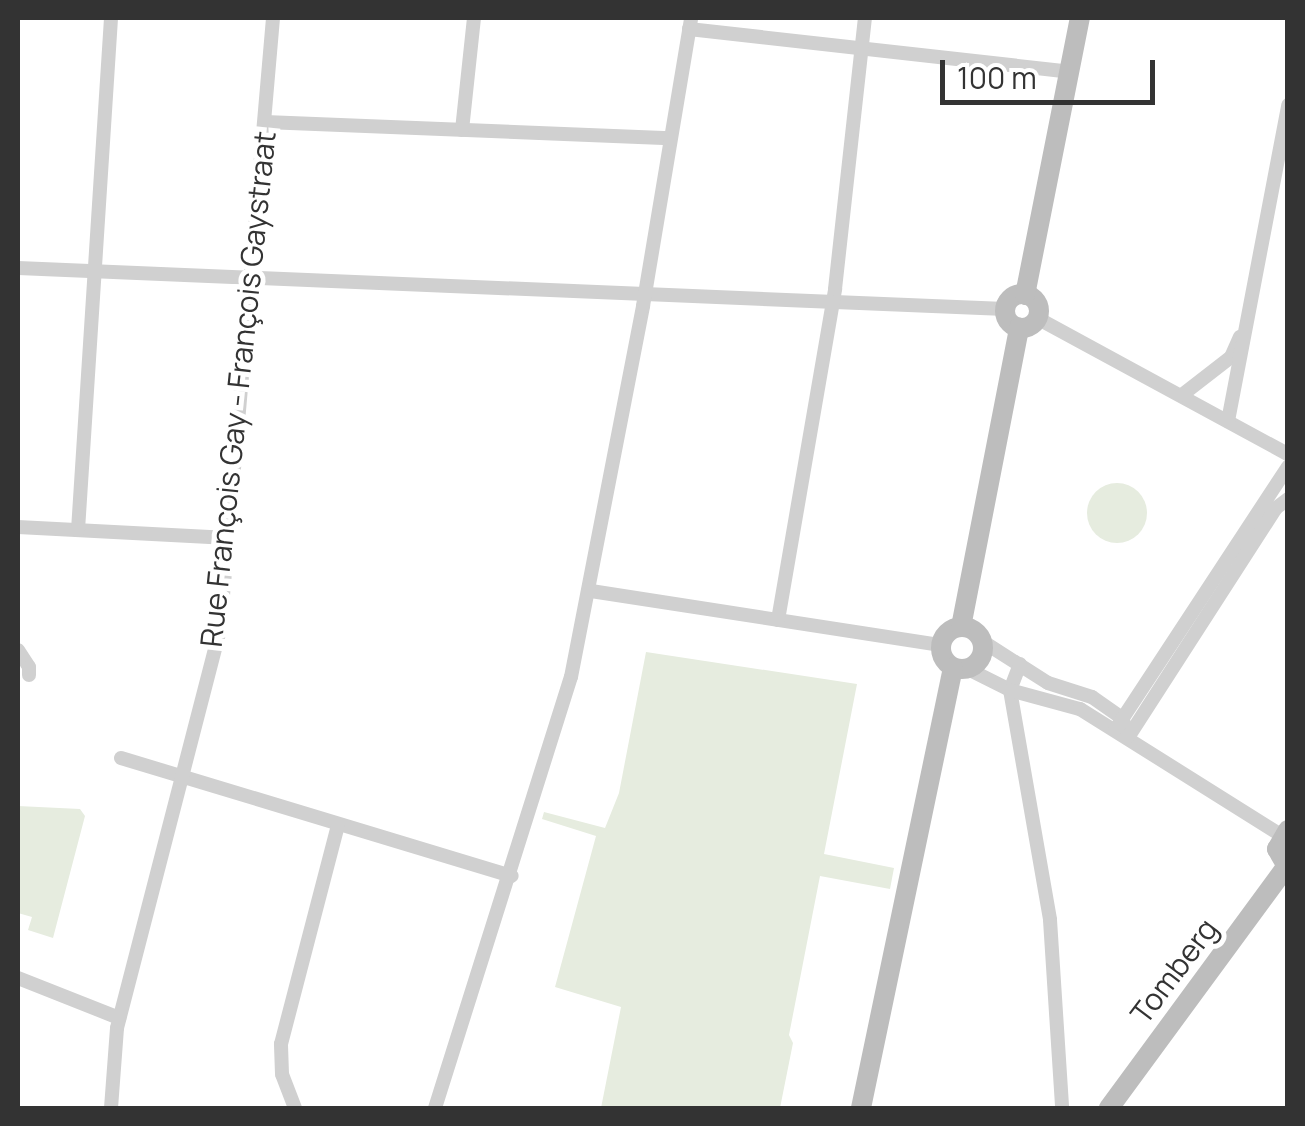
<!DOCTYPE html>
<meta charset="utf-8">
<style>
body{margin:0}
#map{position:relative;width:1305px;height:1126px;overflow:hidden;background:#fff;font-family:Manrope,sans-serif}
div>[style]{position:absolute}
.green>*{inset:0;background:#e6ecdf}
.round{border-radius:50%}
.street>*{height:14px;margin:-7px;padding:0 7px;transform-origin:7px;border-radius:7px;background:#d0d0d0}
.secondary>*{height:20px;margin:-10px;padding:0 10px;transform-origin:10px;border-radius:10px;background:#bdbdbd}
.secondary>.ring{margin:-10px;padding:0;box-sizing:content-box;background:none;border:20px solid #bdbdbd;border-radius:50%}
span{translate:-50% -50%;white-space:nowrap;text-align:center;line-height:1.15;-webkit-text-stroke:10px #fff;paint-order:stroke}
.street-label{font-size:30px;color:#333}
.frame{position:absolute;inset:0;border:20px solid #333;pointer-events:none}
.scale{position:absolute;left:940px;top:60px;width:215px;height:45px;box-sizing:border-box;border:5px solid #333;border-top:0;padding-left:12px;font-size:30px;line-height:35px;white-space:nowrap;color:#333;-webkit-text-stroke:8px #fff;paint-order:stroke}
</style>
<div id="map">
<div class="green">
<i class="round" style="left:1087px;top:483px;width:60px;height:60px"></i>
<i style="clip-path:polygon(646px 652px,857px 684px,824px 854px,894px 868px,890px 889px,820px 876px,789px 1035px,793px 1043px,780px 1108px,601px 1108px,621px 1007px,555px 987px,596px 836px,542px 819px,544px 812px,605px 828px,619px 793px)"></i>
<i style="clip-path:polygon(18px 806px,80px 809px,85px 816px,53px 938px,28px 930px,32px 917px,18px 913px)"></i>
</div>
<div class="street">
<i style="left:689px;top:29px;width:383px;rotate:6.4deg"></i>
<i style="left:265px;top:122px;width:405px;rotate:2.3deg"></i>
<i style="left:462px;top:130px;width:113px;rotate:-83.9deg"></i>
<i style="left:18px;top:268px;width:988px;rotate:2.38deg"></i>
<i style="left:1037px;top:318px;width:285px;rotate:28.5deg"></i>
<i style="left:1182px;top:395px;width:62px;rotate:-37.8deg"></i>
<i style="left:1231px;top:357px;width:22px;rotate:-66deg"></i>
<i style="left:1228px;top:421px;width:322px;rotate:-79.2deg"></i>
<i style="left:18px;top:527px;width:211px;rotate:3deg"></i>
<i style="left:78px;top:530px;width:513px;rotate:-86.31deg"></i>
<i style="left:591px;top:591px;width:354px;rotate:8.8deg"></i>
<i style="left:778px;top:620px;width:336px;rotate:-80.2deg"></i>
<i style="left:835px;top:289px;width:273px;rotate:-83.7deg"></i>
<i style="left:982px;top:641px;width:78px;rotate:32.5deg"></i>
<i style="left:1048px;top:683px;width:46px;rotate:17.7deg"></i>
<i style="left:1092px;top:697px;width:37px;rotate:35deg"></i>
<i style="left:1122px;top:718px;width:9px;rotate:69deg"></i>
<i style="left:18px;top:650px;width:20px;rotate:57deg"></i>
<i style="left:29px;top:667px;width:8px;rotate:90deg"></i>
<i style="left:1020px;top:664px;width:28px;rotate:111deg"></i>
<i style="left:1010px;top:690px;width:233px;rotate:80.1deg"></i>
<i style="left:1050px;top:920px;width:188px;rotate:86.3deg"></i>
<i style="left:968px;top:669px;width:47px;rotate:26.6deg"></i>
<i style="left:1010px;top:690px;width:73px;rotate:15.2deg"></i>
<i style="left:1080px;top:709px;width:237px;rotate:32.1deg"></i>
<i style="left:1115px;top:730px;width:315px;rotate:-56.7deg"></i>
<i style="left:1129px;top:736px;width:271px;rotate:-57.2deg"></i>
<i style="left:1276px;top:508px;width:15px;rotate:-37deg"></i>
<i style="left:121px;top:758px;width:408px;rotate:16.8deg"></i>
<i style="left:18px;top:978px;width:109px;rotate:21.6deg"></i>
<i style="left:111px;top:1108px;width:80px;rotate:-85.7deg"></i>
<i style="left:117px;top:1028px;width:411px;rotate:-75.5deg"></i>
<i style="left:220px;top:630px;width:614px;rotate:-85.05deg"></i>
<i style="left:295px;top:1108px;width:36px;rotate:-111deg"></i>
<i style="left:282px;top:1074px;width:30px;rotate:-92deg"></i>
<i style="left:281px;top:1044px;width:226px;rotate:-75.4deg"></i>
<i style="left:435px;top:1108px;width:452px;rotate:-72.5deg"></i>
<i style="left:571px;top:677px;width:378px;rotate:-79deg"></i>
<i style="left:643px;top:306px;width:292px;rotate:-80.5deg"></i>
</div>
<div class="secondary">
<i class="ring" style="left:1005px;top:294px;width:14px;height:14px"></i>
<i style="left:1025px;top:295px;width:282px;rotate:-78.8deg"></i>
<i class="ring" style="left:941px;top:627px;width:22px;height:22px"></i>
<i style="left:961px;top:627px;width:305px;rotate:-79deg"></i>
<i style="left:1288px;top:830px;width:22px;rotate:120deg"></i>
<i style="left:1277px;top:849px;width:22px;rotate:60deg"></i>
<i style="left:861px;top:1108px;width:450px;rotate:-78.2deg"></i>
<i style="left:1109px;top:1108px;width:299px;rotate:-53.7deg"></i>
</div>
<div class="street-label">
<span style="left:238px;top:389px;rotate:-84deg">Rue François Gay - François Gaystraat</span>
<span style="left:1174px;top:971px;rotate:-53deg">Tomberg</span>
</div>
<div class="frame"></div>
<div class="scale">100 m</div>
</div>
